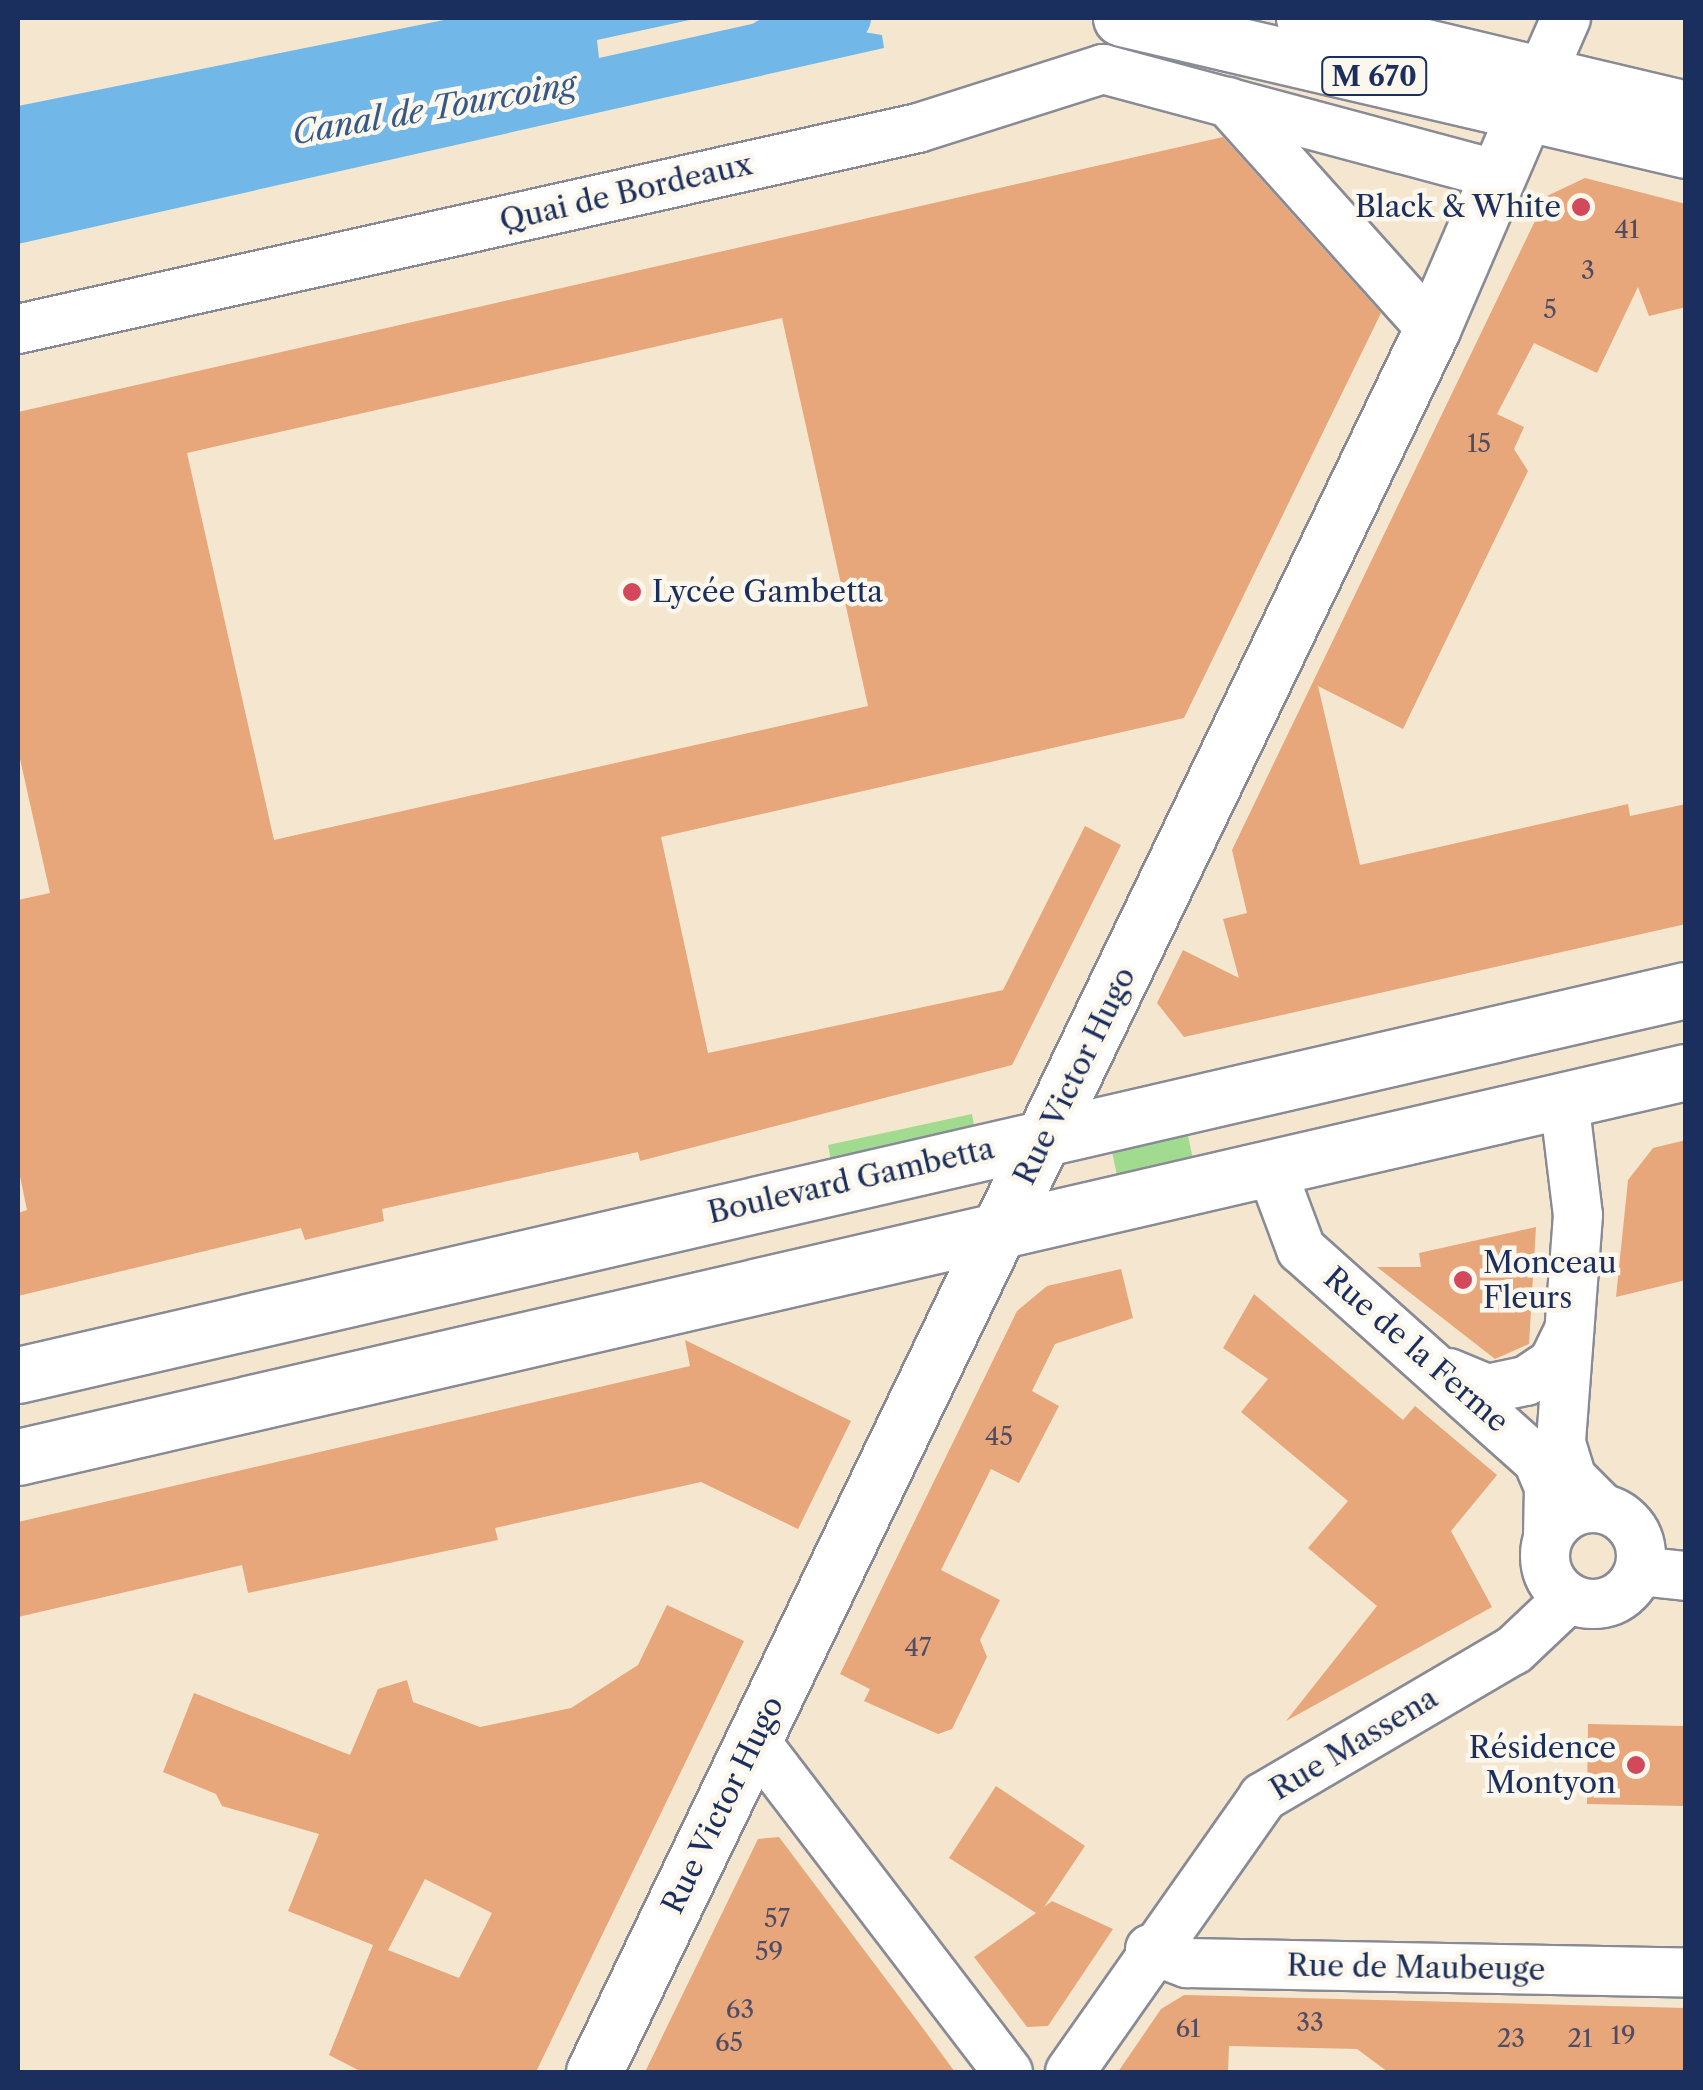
<!DOCTYPE html>
<meta charset="utf-8">
<style>
body{margin:0}
#map{position:relative;width:1703px;height:2090px;overflow:hidden;background:#f5e7cf;font-family:"Libre Caslon Text",serif}
div>[style]{position:absolute}
.green>*{inset:0;background:#a0db8f}
.water>*{inset:0;background:#71b8e8}
.canal>*{height:50px;margin:-25px;padding:0 25px;transform-origin:25px;border-radius:25px;background:#71b8e8}
.building>*{inset:0;background:#e7a77b}
.roads{filter:drop-shadow(2px 0 #888b96) drop-shadow(-2px 0 #888b96) drop-shadow(0 2px #888b96) drop-shadow(0 -2px #888b96)}
.street>*{height:48px;margin:-24px;padding:0 24px;transform-origin:24px;border-radius:24px;background:#fff}
.street>.ring{margin:-24px;padding:0;box-sizing:content-box;background:none;border:48px solid #fff;border-radius:50%}
.secondary>*{height:55px;margin:-27.5px;padding:0 27.5px;transform-origin:27.5px;border-radius:27.5px;background:#fff}
.primary>*{height:55px;margin:-27.5px;padding:0 27.5px;transform-origin:27.5px;border-radius:27.5px;background:#fff}
.dots>*{width:28px;height:28px;translate:-50% -50%;box-sizing:border-box;border:5px solid #fbf7ec;border-radius:50%}
span{translate:-50% -50%;white-space:nowrap;text-align:center;line-height:1.15;-webkit-text-stroke:9px #fbf7ec;paint-order:stroke}
.number-label{font-size:25px;color:#4e4d65}
.number-label span{-webkit-text-stroke-width:0}
.shield-label span{padding:2px 8px;background:#fbf7ec;border:2px solid;border-radius:8px;-webkit-text-stroke-width:0}
.shield-label{font-size:28px;color:#1b2f5e;font-weight:700}
.street-label{font-size:30px;color:#1b2f5e}
.poi-label{font-size:30px;color:#1b2f5e}
.right{translate:-100% -50%;text-align:right}
.left{translate:0 -50%;text-align:left}
.water-label{font-size:32px;color:#355887;font-style:italic}
.frame{position:absolute;inset:0;border:20px solid #1b2f5e;pointer-events:none}
</style>
<div id="map">
<div class="green">
<i style="clip-path:polygon(972px 1114px,975px 1131px,831px 1161px,828px 1145px)"></i>
<i style="clip-path:polygon(1186px 1126px,1194px 1164px,1118px 1180px,1110px 1142px)"></i>
</div>
<div class="water">
<i style="clip-path:polygon(454px 18px,699px 18px,597px 40px,599px 58px,779px 18px,882px 35px,884px 48px,18px 244px,18px 106px)"></i>
</div>
<div class="canal">
<i style="left:769px;top:43px;width:81px;rotate:-18deg"></i>
</div>
<div class="building">
<i style="clip-path:polygon(evenodd,1223px 137px,1381px 313px,1184px 718px,661px 837px,708px 1053px,1003px 990px,1085px 826px,1121px 845px,1012px 1065px,640px 1161px,638px 1152px,382px 1209px,384px 1221px,305px 1240px,301px 1228px,18px 1296px,18px 1213px,27px 1210px,18px 1167px,18px 900px,50px 893px,18px 750px,18px 412px,1223px 137px,782px 318px,868px 706px,274px 840px,187px 453px,782px 318px)"></i>
<i style="clip-path:polygon(1585px 178px,1686px 204px,1686px 307px,1649px 316px,1638px 287px,1597px 373px,1534px 343px,1497px 414px,1524px 427px,1514px 449px,1528px 471px,1403px 729px,1318px 686px,1360px 865px,1628px 804px,1630px 816px,1686px 804px,1686px 924px,1184px 1037px,1157px 1003px,1183px 950px,1239px 978px,1223px 919px,1247px 913px,1232px 850px,1547px 196px)"></i>
<i style="clip-path:polygon(1686px 1140px,1686px 1280px,1616px 1297px,1628px 1180px,1653px 1148px)"></i>
<i style="clip-path:polygon(1536px 1227px,1529px 1344px,1495px 1359px,1377px 1267px,1421px 1267px,1419px 1253px)"></i>
<i style="clip-path:polygon(1121px 1269px,1133px 1318px,1055px 1344px,1032px 1391px,1059px 1406px,1019px 1483px,991px 1469px,941px 1570px,1000px 1600px,980px 1640px,987px 1657px,952px 1729px,938px 1734px,864px 1701px,870px 1689px,840px 1674px,1017px 1311px,1047px 1286px)"></i>
<i style="clip-path:polygon(1254px 1294px,1403px 1420px,1415px 1406px,1497px 1475px,1451px 1531px,1492px 1607px,1286px 1721px,1377px 1606px,1308px 1548px,1348px 1501px,1241px 1412px,1268px 1379px,1223px 1348px)"></i>
<i style="clip-path:polygon(685px 1340px,851px 1421px,798px 1529px,701px 1482px,495px 1528px,498px 1540px,248px 1593px,242px 1565px,18px 1617px,18px 1522px,690px 1366px)"></i>
<i style="clip-path:polygon(evenodd,667px 1605px,744px 1641px,536px 2072px,362px 2072px,329px 2055px,373px 1945px,288px 1911px,319px 1834px,222px 1806px,216px 1794px,163px 1772px,194px 1693px,350px 1755px,378px 1689px,407px 1680px,413px 1702px,480px 1727px,571px 1708px,638px 1665px,667px 1605px,425px 1879px,492px 1913px,459px 1978px,388px 1950px,425px 1879px)"></i>
<i style="clip-path:polygon(1588px 1724px,1686px 1726px,1686px 1806px,1587px 1804px)"></i>
<i style="clip-path:polygon(996px 1786px,1085px 1846px,1044px 1907px,1052px 1901px,1113px 1929px,1048px 2026px,1027px 2027px,974px 1957px,1036px 1913px,949px 1858px)"></i>
<i style="clip-path:polygon(779px 1837px,919px 2023px,955px 2072px,645px 2072px,758px 1839px)"></i>
<i style="clip-path:polygon(1184px 1995px,1686px 2008px,1686px 2070px,1388px 2072px,1357px 2049px,1229px 2046px,1228px 2072px,1118px 2072px,1161px 2009px)"></i>
</div>
<div class="roads">
<div class="street">
<i style="left:1542px;top:73px;width:60px;rotate:-66.4deg"></i>
<i style="left:1228px;top:102px;width:305px;rotate:48.1deg"></i>
<i style="left:18px;top:329px;width:922px;rotate:-12.59deg"></i>
<i style="left:918px;top:128px;width:194px;rotate:-17.7deg"></i>
<i style="left:1103px;top:69px;width:409px;rotate:15deg"></i>
<i style="left:1564px;top:1100px;width:116px;rotate:83.1deg"></i>
<i style="left:1578px;top:1215px;width:229px;rotate:94.3deg"></i>
<i style="left:1561px;top:1443px;width:37px;rotate:73deg"></i>
<i style="left:1572px;top:1478px;width:42px;rotate:45deg"></i>
<i style="left:1270px;top:1166px;width:89px;rotate:69.5deg"></i>
<i style="left:1301px;top:1249px;width:318px;rotate:41.8deg"></i>
<i style="left:1538px;top:1461px;width:28px;rotate:67deg"></i>
<i style="left:1549px;top:1487px;width:49px;rotate:91.2deg"></i>
<i style="left:1449px;top:1373px;width:41px;rotate:22.8deg"></i>
<i style="left:1487px;top:1389px;width:40px;rotate:-12deg"></i>
<i style="left:1526px;top:1381px;width:32px;rotate:-34deg"></i>
<i style="left:1553px;top:1363px;width:37px;rotate:-64deg"></i>
<i class="ring" style="left:1545px;top:1508px;width:48px;height:48px"></i>
<i style="left:1639px;top:1571px;width:47px;rotate:6.1deg"></i>
<i style="left:754px;top:1740px;width:418px;rotate:52.6deg"></i>
<i style="left:1150px;top:1949px;width:40px;rotate:21deg"></i>
<i style="left:1187px;top:1963px;width:499px;rotate:1.1deg"></i>
<i style="left:1070px;top:2072px;width:336px;rotate:-54.9deg"></i>
<i style="left:1263px;top:1797px;width:291px;rotate:-30.4deg"></i>
<i style="left:1514px;top:1650px;width:76px;rotate:-43.4deg"></i>
</div>
<div class="secondary">
<i style="left:18px;top:1375px;width:1712px;rotate:-13deg"></i>
<i style="left:18px;top:1457px;width:1712px;rotate:-13deg"></i>
<i style="left:594px;top:2072px;width:1934px;rotate:-64.32deg"></i>
<i style="left:1432px;top:329px;width:279px;rotate:-66.7deg"></i>
</div>
<div class="primary">
<i style="left:1121px;top:18px;width:580px;rotate:13.15deg"></i>
<i style="left:1304px;top:18px;width:393px;rotate:13.4deg"></i>
</div>
</div>
<div class="dots">
<i style="left:1581px;top:207px;background:#d1495b"></i>
<i style="left:632px;top:592px;background:#d1495b"></i>
<i style="left:1463px;top:1280px;background:#d1495b"></i>
<i style="left:1636px;top:1765px;background:#d1495b"></i>
</div>
<div class="number-label">
<span style="left:1627px;top:230px">41</span>
<span style="left:1588px;top:271px">3</span>
<span style="left:1550px;top:310px">5</span>
<span style="left:1479px;top:444px">15</span>
<span style="left:999px;top:1437px">45</span>
<span style="left:918px;top:1648px">47</span>
<span style="left:777px;top:1919px">57</span>
<span style="left:769px;top:1952px">59</span>
<span style="left:740px;top:2010px">63</span>
<span style="left:1310px;top:2023px">33</span>
<span style="left:1188px;top:2029px">61</span>
<span style="left:1623px;top:2036px">19</span>
<span style="left:1511px;top:2039px">23</span>
<span style="left:1580px;top:2039px">21</span>
<span style="left:729px;top:2043px">65</span>
</div>
<div class="shield-label">
<span style="left:1374px;top:76px">M 670</span>
</div>
<div class="street-label">
<span style="left:626px;top:193px;rotate:-13deg">Quai de Bordeaux</span>
<span style="left:1075px;top:1076px;rotate:-64deg">Rue Victor Hugo</span>
<span style="left:851px;top:1181px;rotate:-13deg">Boulevard Gambetta</span>
<span style="left:1416px;top:1350px;rotate:41deg">Rue de la Ferme</span>
<span style="left:1354px;top:1744px;rotate:-31deg">Rue Massena</span>
<span style="left:723px;top:1805px;rotate:-64deg">Rue Victor Hugo</span>
<span style="left:1416px;top:1968px;rotate:1deg">Rue de Maubeuge</span>
</div>
<div class="poi-label">
<span class="right" style="left:1561px;top:207px">Black &amp; White</span>
<span class="left" style="left:652px;top:592px">Lycée Gambetta</span>
<span class="left" style="left:1483px;top:1280px">Monceau<br>Fleurs</span>
<span class="right" style="left:1616px;top:1765px">Résidence<br>Montyon</span>
</div>
<div class="water-label">
<span style="left:434px;top:109px;rotate:-10deg">Canal de Tourcoing</span>
</div>
<div class="frame"></div>
</div>
